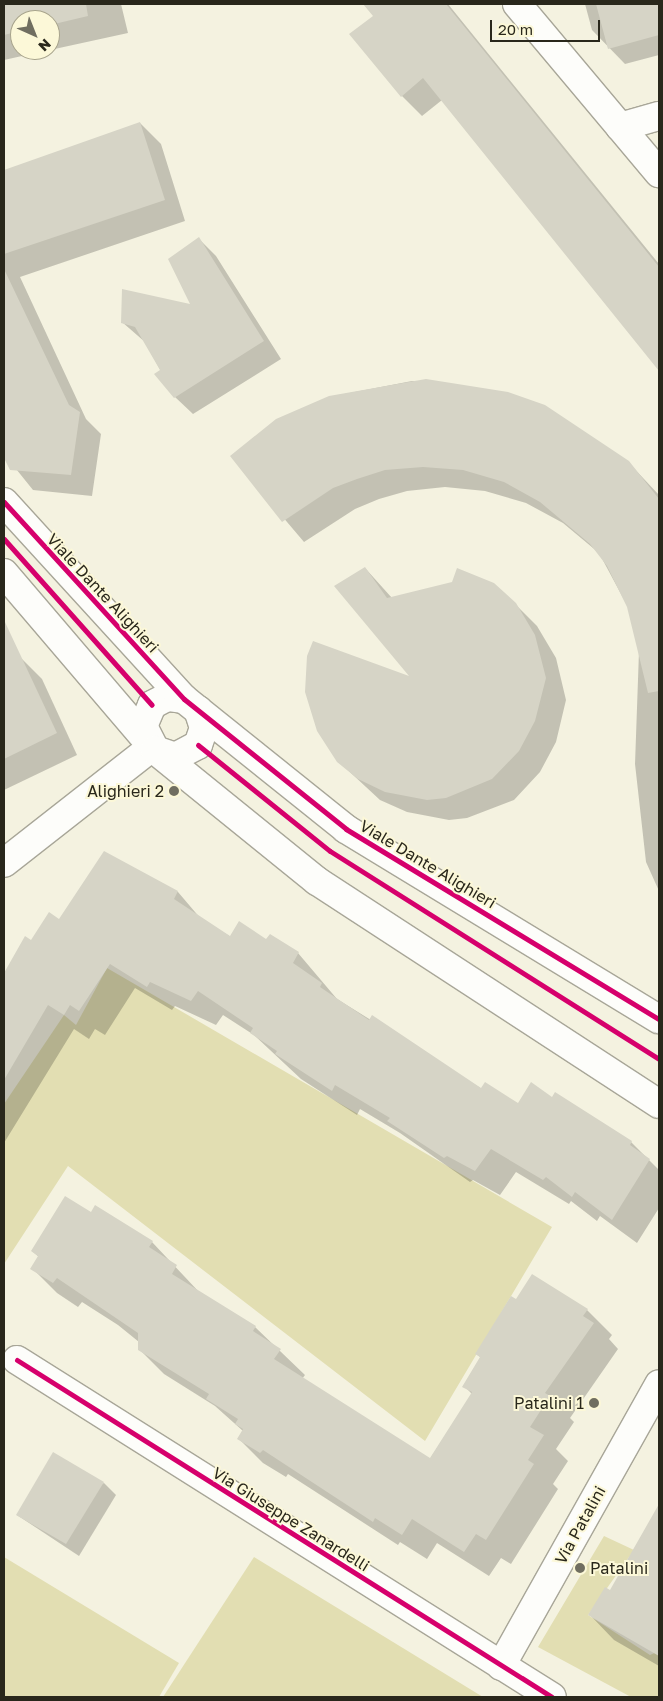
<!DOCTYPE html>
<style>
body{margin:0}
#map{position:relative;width:663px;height:1701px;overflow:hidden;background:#f4f2e0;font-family:"Golos Text",sans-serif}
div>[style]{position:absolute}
.green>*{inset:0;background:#e2deb2}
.shadow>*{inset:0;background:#0003}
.building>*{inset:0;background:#d6d4c6}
.roads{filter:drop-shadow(1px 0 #a8a698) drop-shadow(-1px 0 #a8a698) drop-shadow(0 1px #a8a698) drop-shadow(0 -1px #a8a698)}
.minor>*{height:28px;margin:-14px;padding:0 14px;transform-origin:14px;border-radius:14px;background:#fdfdfa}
.tertiary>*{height:28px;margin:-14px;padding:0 14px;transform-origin:14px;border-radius:14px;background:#fdfdfa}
.cycleway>*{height:5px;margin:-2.5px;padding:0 2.5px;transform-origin:2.5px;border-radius:2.5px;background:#d6006c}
.dots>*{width:14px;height:14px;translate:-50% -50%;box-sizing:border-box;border:2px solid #fcf8d8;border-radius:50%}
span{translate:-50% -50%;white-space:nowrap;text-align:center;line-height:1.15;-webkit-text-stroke:4px #fcf8d8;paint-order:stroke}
.street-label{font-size:16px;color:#29271b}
.poi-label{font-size:16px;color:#29271b}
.right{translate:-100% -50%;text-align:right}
.left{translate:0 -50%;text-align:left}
.frame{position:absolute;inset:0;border:5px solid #29271b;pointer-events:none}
.north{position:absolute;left:10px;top:10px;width:50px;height:50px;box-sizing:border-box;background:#fcf8d8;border:1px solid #a8a48c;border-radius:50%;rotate:136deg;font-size:14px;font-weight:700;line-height:20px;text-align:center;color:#29271b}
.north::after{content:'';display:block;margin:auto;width:18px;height:22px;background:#706e60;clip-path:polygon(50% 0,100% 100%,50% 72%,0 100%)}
.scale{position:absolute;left:490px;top:20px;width:110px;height:22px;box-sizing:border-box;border:2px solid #29271b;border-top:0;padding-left:6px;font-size:15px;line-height:18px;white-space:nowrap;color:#29271b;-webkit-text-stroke:4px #fcf8d8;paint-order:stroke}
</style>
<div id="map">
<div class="green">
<i style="clip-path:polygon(107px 968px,552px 1227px,425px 1441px,68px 1166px,4px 1264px,4px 1104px,64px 1015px,76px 1025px)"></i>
<i style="clip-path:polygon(604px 1536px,634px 1550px,588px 1615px,650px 1655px,659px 1651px,659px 1697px,631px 1697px,538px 1647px)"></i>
<i style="clip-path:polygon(4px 1557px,179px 1663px,159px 1697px,4px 1697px)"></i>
<i style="clip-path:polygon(254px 1557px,483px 1697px,163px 1697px)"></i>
</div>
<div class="shadow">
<i style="clip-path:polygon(4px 4px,121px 4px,128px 33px,50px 50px,50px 20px,20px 20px,20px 50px,49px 50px,4px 60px)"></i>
<i style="clip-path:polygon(364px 4px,448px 4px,659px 264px,659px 366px,442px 100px,422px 116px,402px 96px,375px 17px)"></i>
<i style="clip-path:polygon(585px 4px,659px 4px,659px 55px,625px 64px,592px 30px)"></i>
<i style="clip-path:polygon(140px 123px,161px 144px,185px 221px,20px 277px,86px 419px,101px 434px,92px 496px,33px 490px,4px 454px,4px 171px)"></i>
<i style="clip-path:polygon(198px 238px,216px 256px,281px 359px,193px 414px,175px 397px,145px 342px,122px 322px,192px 306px)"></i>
<i style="clip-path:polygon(412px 381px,507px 393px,544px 406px,628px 462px,659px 495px,659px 891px,646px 862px,635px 764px,639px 651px,628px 607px,599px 553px,563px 523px,526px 503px,485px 491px,445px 487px,407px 491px,379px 499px,355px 509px,304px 542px,231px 456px,329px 397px)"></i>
<i style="clip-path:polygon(365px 568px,392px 598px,515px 604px,537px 626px,556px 658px,566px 700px,556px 742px,540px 772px,514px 800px,467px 818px,449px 820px,407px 812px,380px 800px,338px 761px,413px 679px)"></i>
<i style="clip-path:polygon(21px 658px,42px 679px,77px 755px,4px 790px,4px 666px)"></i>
<i style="clip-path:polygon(104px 853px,178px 892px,201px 919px,231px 937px,266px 940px,298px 953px,337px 999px,482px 1089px,519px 1105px,552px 1098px,631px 1142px,659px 1170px,659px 1208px,637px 1243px,600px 1216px,597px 1221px,571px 1201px,569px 1204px,516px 1172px,500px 1195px,473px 1180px,470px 1182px,400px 1133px,360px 1109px,357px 1115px,301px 1079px,254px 1035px,223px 1015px,216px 1025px,175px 1006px,172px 1010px,135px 988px,105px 1035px,95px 1029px,89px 1039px,74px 1029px,4px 1143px,4px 975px,26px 938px,32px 942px,60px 921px)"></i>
<i style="clip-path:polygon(91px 1214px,152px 1242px,200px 1293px,255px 1327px,305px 1375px,302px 1379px,430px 1459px,472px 1394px,464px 1386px,481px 1358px,477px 1354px,517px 1300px,587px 1310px,612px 1335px,609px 1339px,618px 1349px,570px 1418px,574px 1422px,556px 1449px,568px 1461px,553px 1484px,558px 1489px,511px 1564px,501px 1558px,489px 1576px,437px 1543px,427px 1559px,400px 1542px,398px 1545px,288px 1474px,286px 1477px,263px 1463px,239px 1439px,243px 1431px,215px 1406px,164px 1374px,139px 1349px,139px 1342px,118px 1325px,82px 1302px,78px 1307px,57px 1293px,32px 1268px,39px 1257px,32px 1251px)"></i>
<i style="clip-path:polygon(104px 1483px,116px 1495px,79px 1556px,17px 1515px)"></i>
<i style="clip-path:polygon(658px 1511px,659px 1512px,659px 1666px,614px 1640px,590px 1615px,611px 1591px)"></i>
</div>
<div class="building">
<i style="clip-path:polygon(4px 4px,86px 4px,88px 16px,50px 25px,50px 20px,20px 20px,20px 31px,4px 35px)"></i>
<i style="clip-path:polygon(363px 4px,446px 4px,659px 267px,659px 371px,423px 78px,401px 97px,349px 34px,373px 16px)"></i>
<i style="clip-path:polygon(596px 4px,659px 4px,659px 35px,608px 49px)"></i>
<i style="clip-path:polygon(140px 122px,165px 200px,4px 254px,4px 170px)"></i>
<i style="clip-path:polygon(199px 237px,264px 341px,174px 398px,154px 374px,160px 370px,135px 327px,121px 323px,122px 289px,190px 304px,168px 259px)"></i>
<i style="clip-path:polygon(4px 269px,69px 405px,80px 412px,71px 475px,10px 470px,4px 458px)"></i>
<i style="clip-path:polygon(426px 379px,508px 392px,545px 405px,629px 461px,659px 499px,659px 691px,648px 693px,627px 607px,607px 566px,590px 544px,540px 502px,504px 482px,463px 470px,423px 467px,385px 470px,357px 479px,333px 488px,282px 522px,230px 456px,276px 419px,329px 396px)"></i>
<i style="clip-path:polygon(365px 567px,387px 598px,452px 582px,457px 568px,494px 583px,516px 603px,535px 635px,546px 678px,535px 721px,519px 751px,492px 779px,446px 798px,427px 800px,385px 792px,358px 779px,337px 762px,317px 731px,305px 692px,307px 656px,313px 641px,409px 676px,334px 586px)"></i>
<i style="clip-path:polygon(4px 620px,57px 733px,4px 759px)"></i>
<i style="clip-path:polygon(104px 851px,178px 891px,174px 899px,230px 936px,239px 921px,266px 939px,270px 934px,299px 952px,293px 963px,322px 983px,320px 987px,369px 1020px,372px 1015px,481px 1088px,485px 1082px,518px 1103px,531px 1082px,552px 1097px,555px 1092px,632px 1141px,630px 1145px,650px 1159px,612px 1220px,575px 1192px,572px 1197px,546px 1177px,543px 1180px,491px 1149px,475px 1171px,447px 1156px,444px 1158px,387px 1121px,390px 1118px,335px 1085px,332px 1091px,275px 1054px,277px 1051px,250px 1033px,253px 1028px,198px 991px,191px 1001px,150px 982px,147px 987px,110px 964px,79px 1011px,70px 1005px,64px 1015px,48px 1005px,4px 1080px,4px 973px,25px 936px,31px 940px,49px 912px,59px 919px)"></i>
<i style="clip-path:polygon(65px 1196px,91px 1212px,95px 1205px,153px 1241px,149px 1247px,177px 1265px,172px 1274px,256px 1326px,253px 1331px,281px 1349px,274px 1359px,430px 1458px,472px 1392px,462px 1387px,480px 1357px,475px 1354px,511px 1296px,516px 1299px,532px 1274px,588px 1309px,583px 1316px,594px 1323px,545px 1393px,550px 1396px,530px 1427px,544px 1435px,528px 1460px,534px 1464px,486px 1540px,476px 1534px,464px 1552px,412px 1519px,402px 1535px,375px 1518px,373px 1522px,263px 1450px,260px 1453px,237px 1439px,243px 1429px,235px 1424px,238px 1419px,206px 1399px,209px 1394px,138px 1350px,138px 1333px,57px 1278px,53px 1283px,30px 1269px,38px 1256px,31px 1251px)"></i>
<i style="clip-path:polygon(53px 1452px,104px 1482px,66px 1544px,16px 1515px)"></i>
<i style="clip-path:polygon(659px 1504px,659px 1656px,588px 1615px,605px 1587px,610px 1590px)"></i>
</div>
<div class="roads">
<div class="minor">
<i style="left:517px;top:4px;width:221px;rotate:50deg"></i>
<i style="left:620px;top:127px;width:41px;rotate:-15.8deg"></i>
<i style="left:4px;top:863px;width:188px;rotate:-38.1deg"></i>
<i style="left:17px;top:1360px;width:632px;rotate:32.21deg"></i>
<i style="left:501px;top:1666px;width:323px;rotate:-60.7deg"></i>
</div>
<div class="tertiary">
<i style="left:4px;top:502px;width:267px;rotate:47.6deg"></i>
<i style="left:184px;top:699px;width:208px;rotate:38.7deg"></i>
<i style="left:346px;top:829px;width:366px;rotate:31.3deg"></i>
<i style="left:4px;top:573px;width:223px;rotate:49.5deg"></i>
<i style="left:184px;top:699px;width:17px;rotate:-173deg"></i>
<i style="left:167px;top:697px;width:17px;rotate:152deg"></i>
<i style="left:152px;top:705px;width:23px;rotate:113deg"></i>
<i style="left:143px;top:726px;width:27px;rotate:63deg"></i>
<i style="left:155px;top:750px;width:21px;rotate:19deg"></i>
<i style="left:175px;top:757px;width:26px;rotate:-28deg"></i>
<i style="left:198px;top:745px;width:18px;rotate:-71deg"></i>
<i style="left:204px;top:728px;width:19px;rotate:-108deg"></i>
<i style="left:155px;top:750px;width:208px;rotate:39deg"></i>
<i style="left:317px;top:881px;width:408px;rotate:33.1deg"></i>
</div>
</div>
<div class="cycleway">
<i style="left:4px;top:502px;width:267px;rotate:47.6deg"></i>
<i style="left:184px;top:699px;width:208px;rotate:38.7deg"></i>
<i style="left:346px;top:829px;width:366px;rotate:31.3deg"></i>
<i style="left:4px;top:539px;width:222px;rotate:48.3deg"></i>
<i style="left:198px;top:745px;width:169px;rotate:38.8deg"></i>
<i style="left:330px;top:851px;width:389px;rotate:32.3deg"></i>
<i style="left:17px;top:1360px;width:632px;rotate:32.21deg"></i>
</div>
<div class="dots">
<i style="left:174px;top:791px;background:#706e60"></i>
<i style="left:594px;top:1403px;background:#706e60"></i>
<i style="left:580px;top:1568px;background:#706e60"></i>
</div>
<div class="street-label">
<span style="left:103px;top:593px;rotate:47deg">Viale Dante Alighieri</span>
<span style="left:428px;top:864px;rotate:31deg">Viale Dante Alighieri</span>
<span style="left:291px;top:1519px;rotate:32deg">Via Giuseppe Zanardelli</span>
<span style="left:580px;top:1525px;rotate:-61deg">Via Patalini</span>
</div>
<div class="poi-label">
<span class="right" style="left:164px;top:791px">Alighieri 2</span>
<span class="right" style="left:584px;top:1403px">Patalini 1</span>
<span class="left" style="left:590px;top:1568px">Patalini</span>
</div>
<div class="frame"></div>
<div class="north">N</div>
<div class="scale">20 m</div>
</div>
